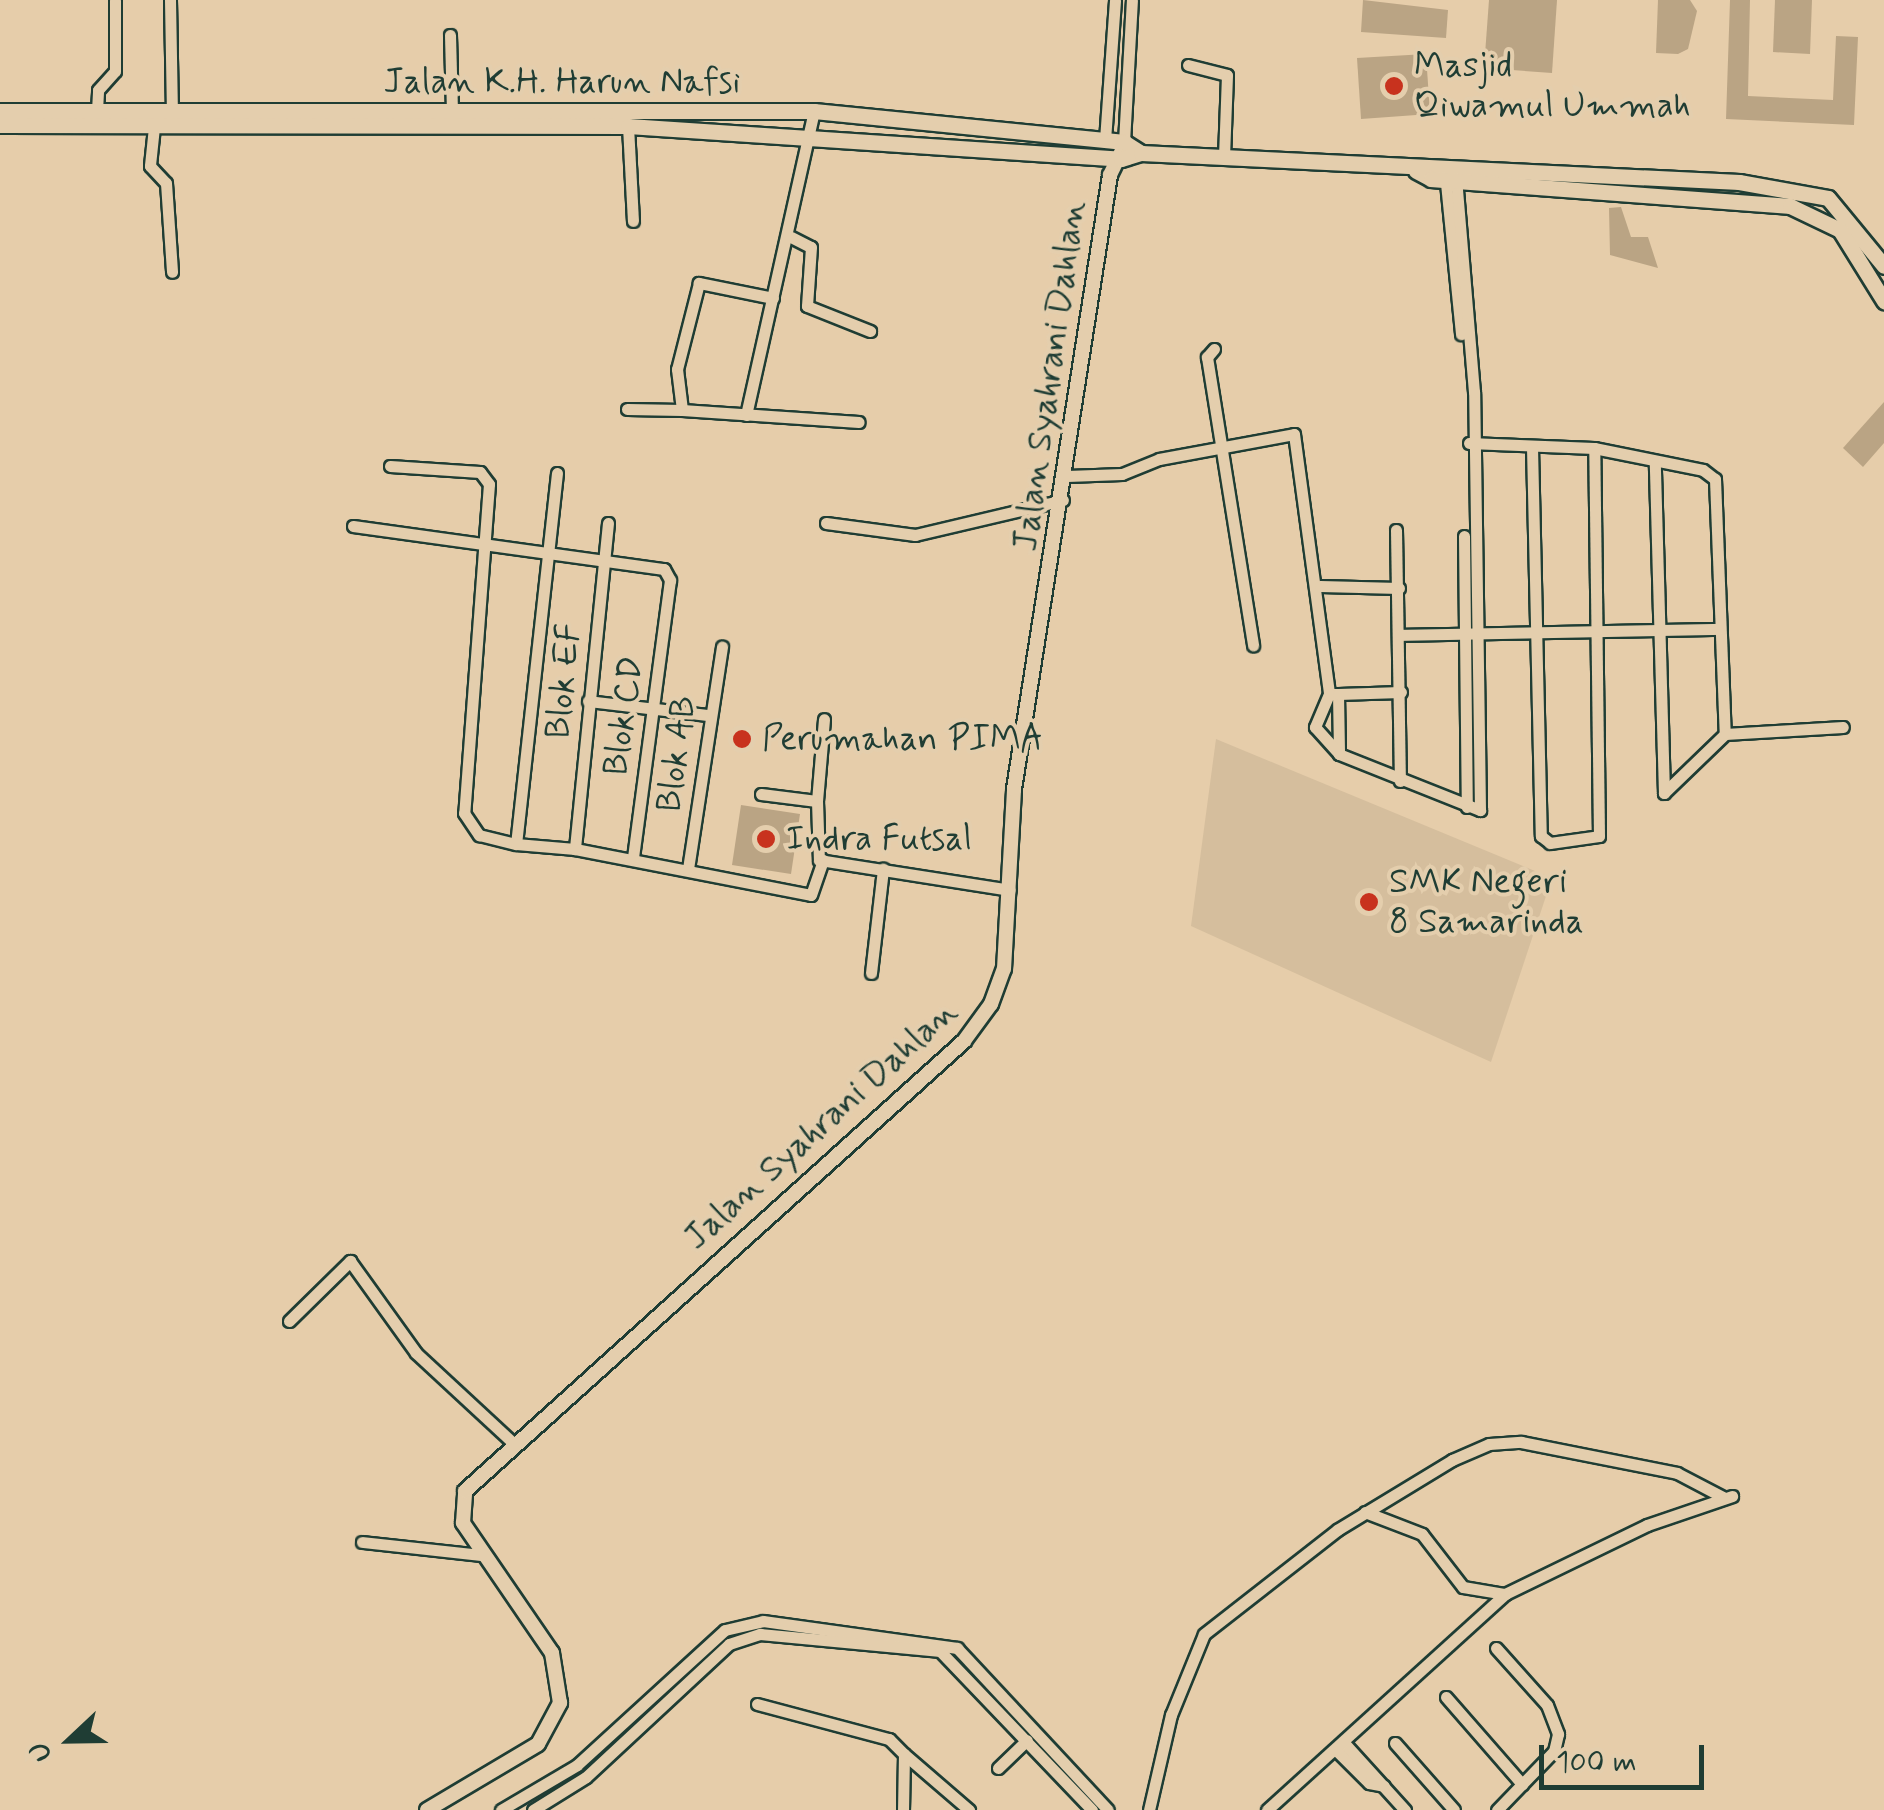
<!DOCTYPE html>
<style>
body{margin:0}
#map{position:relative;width:1884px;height:1810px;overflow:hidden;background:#e6cdaa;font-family:Mynerve,sans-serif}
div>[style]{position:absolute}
.built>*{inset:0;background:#d5be9d}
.building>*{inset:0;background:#baa484}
.roads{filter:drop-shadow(2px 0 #1f3d34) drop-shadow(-2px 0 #1f3d34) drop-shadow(0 2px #1f3d34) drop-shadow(0 -2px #1f3d34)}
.minor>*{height:11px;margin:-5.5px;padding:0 5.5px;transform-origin:5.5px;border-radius:5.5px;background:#e4cead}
.tertiary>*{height:14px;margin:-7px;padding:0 7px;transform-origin:7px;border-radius:7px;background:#e4cead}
.secondary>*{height:15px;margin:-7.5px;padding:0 7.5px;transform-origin:7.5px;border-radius:7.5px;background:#e4cead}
.dots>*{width:28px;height:28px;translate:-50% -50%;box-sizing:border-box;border:5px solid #e4cead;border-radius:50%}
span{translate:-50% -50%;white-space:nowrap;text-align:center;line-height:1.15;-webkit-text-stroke:8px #e4cead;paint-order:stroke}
.poi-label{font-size:35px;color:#1f3d34}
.left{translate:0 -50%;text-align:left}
.street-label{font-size:35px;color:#1f3d34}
.north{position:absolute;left:20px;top:1690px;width:100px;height:100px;-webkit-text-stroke:8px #e4cead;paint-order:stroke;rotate:248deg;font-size:28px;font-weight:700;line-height:40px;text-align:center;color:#1f3d34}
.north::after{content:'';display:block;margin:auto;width:35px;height:45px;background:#1f3d34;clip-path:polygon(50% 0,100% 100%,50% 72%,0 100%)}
.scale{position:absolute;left:1539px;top:1745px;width:165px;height:45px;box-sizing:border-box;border:5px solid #1f3d34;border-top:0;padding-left:12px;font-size:30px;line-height:35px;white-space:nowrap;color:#1f3d34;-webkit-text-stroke:8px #e4cead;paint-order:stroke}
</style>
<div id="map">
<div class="built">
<i style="clip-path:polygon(1216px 739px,1552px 878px,1491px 1062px,1191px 926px)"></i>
</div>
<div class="building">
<i style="clip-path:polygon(1363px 0,1448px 10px,1446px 38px,1361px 32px)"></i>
<i style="clip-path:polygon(1489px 0,1557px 0,1552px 73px,1484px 68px)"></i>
<i style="clip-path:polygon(1658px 0,1690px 0,1697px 11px,1688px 49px,1678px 54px,1656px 53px)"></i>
<i style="clip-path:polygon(1730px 0,1750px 0,1748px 96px,1833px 100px,1836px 36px,1858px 37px,1854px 125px,1726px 119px)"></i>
<i style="clip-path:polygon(1775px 0,1812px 0,1810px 54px,1773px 52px)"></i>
<i style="clip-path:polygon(1426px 54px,1430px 114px,1361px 119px,1357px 58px)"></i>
<i style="clip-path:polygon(1621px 207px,1631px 237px,1648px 237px,1658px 268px,1610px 255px,1609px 208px)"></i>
<i style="clip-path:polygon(1884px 402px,1884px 443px,1863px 467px,1843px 448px)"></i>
<i style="clip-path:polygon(741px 805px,800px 814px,791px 874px,732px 865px)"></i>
</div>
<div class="roads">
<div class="minor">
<i style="left:170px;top:0;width:111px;rotate:89deg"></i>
<i style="left:450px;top:35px;width:77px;rotate:88.5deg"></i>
<i style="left:1188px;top:65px;width:40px;rotate:14.4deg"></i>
<i style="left:1227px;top:75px;width:83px;rotate:92.1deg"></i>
<i style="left:97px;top:111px;width:21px;rotate:-87deg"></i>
<i style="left:98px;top:90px;width:25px;rotate:-48deg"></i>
<i style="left:115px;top:71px;width:71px;rotate:-90deg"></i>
<i style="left:628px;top:126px;width:95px;rotate:87deg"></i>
<i style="left:154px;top:127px;width:39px;rotate:96deg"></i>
<i style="left:150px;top:166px;width:23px;rotate:47deg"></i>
<i style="left:166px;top:183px;width:89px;rotate:86.1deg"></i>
<i style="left:1105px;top:140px;width:140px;rotate:-85.9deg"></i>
<i style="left:1124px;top:142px;width:142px;rotate:-86.8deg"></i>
<i style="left:1445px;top:173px;width:162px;rotate:84.3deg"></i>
<i style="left:791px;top:237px;width:22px;rotate:27deg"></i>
<i style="left:811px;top:247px;width:59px;rotate:93.9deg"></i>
<i style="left:807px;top:306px;width:68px;rotate:21.6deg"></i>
<i style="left:773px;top:298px;width:76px;rotate:-168.5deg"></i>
<i style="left:699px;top:283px;width:89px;rotate:104.3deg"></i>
<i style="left:677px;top:369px;width:41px;rotate:83deg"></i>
<i style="left:682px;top:410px;width:177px;rotate:3.9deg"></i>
<i style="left:1214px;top:349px;width:11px;rotate:131deg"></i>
<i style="left:1207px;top:357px;width:292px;rotate:80.9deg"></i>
<i style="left:627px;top:409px;width:55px;rotate:1deg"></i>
<i style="left:746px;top:415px;width:312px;rotate:-77.4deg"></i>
<i style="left:1469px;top:443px;width:125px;rotate:2.3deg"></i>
<i style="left:1594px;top:448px;width:111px;rotate:11.4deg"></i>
<i style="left:1703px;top:470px;width:15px;rotate:37deg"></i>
<i style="left:1715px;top:479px;width:255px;rotate:87.8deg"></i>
<i style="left:1725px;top:734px;width:85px;rotate:136deg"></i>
<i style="left:1664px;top:793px;width:332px;rotate:-91.6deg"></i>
<i style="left:1532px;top:447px;width:389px;rotate:88.7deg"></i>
<i style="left:1541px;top:836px;width:11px;rotate:38deg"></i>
<i style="left:1550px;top:843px;width:49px;rotate:-8.1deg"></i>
<i style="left:1599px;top:836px;width:388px;rotate:-90.7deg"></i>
<i style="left:390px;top:466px;width:90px;rotate:3.8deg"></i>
<i style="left:480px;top:472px;width:15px;rotate:53deg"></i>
<i style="left:489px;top:484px;width:330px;rotate:94.3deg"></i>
<i style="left:464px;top:813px;width:27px;rotate:56deg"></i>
<i style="left:479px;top:835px;width:38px;rotate:14deg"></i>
<i style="left:557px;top:473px;width:373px;rotate:96.3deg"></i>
<i style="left:516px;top:844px;width:59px;rotate:4.8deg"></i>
<i style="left:1067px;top:476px;width:55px;rotate:-2.1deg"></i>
<i style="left:1122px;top:474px;width:40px;rotate:-22deg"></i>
<i style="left:1159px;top:459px;width:137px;rotate:-10.5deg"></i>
<i style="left:1294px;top:434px;width:262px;rotate:82.3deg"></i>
<i style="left:1329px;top:694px;width:9px"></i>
<i style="left:1338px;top:694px;width:60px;rotate:89deg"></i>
<i style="left:1339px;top:754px;width:152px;rotate:21.7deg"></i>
<i style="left:1480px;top:810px;width:418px;rotate:-90.8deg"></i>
<i style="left:1474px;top:392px;width:217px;rotate:-94.8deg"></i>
<i style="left:608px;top:523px;width:328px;rotate:95.8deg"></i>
<i style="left:575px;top:849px;width:240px;rotate:11deg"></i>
<i style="left:811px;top:895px;width:37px;rotate:-71deg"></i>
<i style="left:826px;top:523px;width:90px;rotate:7.7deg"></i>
<i style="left:915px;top:535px;width:152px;rotate:-13.3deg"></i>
<i style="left:353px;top:526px;width:314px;rotate:7.9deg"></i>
<i style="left:664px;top:569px;width:13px;rotate:61deg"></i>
<i style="left:670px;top:580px;width:280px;rotate:97.6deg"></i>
<i style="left:1396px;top:530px;width:251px;rotate:89.1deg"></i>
<i style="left:1464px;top:536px;width:271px;rotate:89.4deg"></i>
<i style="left:1320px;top:586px;width:79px;rotate:1.5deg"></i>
<i style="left:1400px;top:635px;width:320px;rotate:-1.1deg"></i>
<i style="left:1329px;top:694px;width:36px;rotate:113deg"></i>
<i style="left:1315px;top:727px;width:36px;rotate:48deg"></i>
<i style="left:1338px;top:694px;width:63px;rotate:-1.8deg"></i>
<i style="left:588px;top:701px;width:121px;rotate:6.7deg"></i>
<i style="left:1725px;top:734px;width:118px;rotate:-3.4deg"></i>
<i style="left:761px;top:794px;width:56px;rotate:7.1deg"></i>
<i style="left:817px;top:801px;width:59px;rotate:88.1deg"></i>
<i style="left:819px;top:860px;width:193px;rotate:8.9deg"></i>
<i style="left:817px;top:801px;width:82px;rotate:-85.1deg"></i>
<i style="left:688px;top:869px;width:225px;rotate:-81.3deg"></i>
<i style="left:871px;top:973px;width:105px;rotate:-83.4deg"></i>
<i style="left:289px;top:1321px;width:86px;rotate:-44.5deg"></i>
<i style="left:350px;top:1261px;width:113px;rotate:54.3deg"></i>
<i style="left:416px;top:1353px;width:131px;rotate:42.8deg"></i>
<i style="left:1365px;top:1512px;width:61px;rotate:21.1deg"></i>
<i style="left:1422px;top:1534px;width:67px;rotate:52.3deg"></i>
<i style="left:1463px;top:1587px;width:43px;rotate:9.5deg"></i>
<i style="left:362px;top:1542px;width:121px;rotate:6.2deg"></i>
<i style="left:1496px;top:1648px;width:76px;rotate:48.2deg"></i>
<i style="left:1547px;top:1705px;width:31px;rotate:69deg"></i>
<i style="left:1558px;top:1734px;width:17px;rotate:103deg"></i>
<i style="left:1554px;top:1751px;width:82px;rotate:134deg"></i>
<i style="left:1446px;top:1697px;width:116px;rotate:48.9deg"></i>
<i style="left:757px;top:1704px;width:137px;rotate:14.9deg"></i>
<i style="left:889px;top:1739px;width:21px;rotate:45deg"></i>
<i style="left:904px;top:1754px;width:56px;rotate:91deg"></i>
<i style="left:1395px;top:1743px;width:89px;rotate:48.6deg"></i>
<i style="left:1346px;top:1745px;width:88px;rotate:47.8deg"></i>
<i style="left:1338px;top:1752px;width:44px;rotate:45deg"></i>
<i style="left:1369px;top:1783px;width:15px;rotate:11deg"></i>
<i style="left:904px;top:1754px;width:86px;rotate:40.7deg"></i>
<i style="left:998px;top:1768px;width:40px;rotate:-44deg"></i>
<i style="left:501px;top:1810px;width:88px;rotate:-30.6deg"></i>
<i style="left:577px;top:1765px;width:200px;rotate:-42.4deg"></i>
<i style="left:725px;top:1630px;width:39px;rotate:-13deg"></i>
<i style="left:763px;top:1621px;width:196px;rotate:7.9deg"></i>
<i style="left:957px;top:1648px;width:221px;rotate:47deg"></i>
<i style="left:533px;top:1810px;width:62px;rotate:-31.9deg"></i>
<i style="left:586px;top:1777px;width:195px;rotate:-42.9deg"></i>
<i style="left:729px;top:1644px;width:33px;rotate:-18deg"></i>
<i style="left:760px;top:1634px;width:181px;rotate:5.4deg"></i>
<i style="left:940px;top:1651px;width:220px;rotate:46.3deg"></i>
<i style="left:1149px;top:1810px;width:98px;rotate:-77deg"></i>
<i style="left:1171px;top:1715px;width:87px;rotate:-67.8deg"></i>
<i style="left:1204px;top:1634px;width:169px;rotate:-38deg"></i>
<i style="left:1337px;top:1530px;width:135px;rotate:-31.3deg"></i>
<i style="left:1452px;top:1460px;width:40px;rotate:-23.4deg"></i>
<i style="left:1489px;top:1444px;width:32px;rotate:-4deg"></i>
<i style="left:1521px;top:1442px;width:159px;rotate:11.2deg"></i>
<i style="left:1677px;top:1473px;width:52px;rotate:27.6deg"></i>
<i style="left:1267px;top:1810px;width:321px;rotate:-42.2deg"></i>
<i style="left:1505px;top:1594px;width:158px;rotate:-25.9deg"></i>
<i style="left:1647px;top:1525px;width:90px;rotate:-18.8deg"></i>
</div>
<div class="tertiary">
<i style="left:427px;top:1810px;width:129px;rotate:-30.7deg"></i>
<i style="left:538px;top:1744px;width:47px;rotate:-61.8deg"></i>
<i style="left:560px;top:1703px;width:51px;rotate:-99.1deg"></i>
<i style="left:552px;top:1653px;width:158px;rotate:-124.4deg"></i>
<i style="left:463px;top:1523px;width:32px;rotate:-86deg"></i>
<i style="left:465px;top:1491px;width:672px;rotate:-42.04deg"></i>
<i style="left:964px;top:1041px;width:46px;rotate:-53.9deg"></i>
<i style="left:991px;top:1004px;width:37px;rotate:-70deg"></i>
<i style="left:1004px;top:969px;width:180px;rotate:-86.8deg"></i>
<i style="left:1014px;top:789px;width:621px;rotate:-81.11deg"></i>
<i style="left:1110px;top:175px;width:28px;rotate:-64deg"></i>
</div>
<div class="secondary">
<i style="left:0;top:111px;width:814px"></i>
<i style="left:814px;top:111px;width:312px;rotate:5.7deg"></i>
<i style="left:1124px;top:142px;width:20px;rotate:33deg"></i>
<i style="left:0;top:125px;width:628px;rotate:0.09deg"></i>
<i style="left:628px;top:126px;width:494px;rotate:3.8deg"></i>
<i style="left:1121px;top:159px;width:21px;rotate:-17deg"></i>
<i style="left:1141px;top:153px;width:599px;rotate:2.78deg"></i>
<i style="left:1739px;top:182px;width:90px;rotate:10.2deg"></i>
<i style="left:1828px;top:198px;width:88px;rotate:50.5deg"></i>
<i style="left:1416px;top:171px;width:17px;rotate:28deg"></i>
<i style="left:1431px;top:179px;width:360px;rotate:4.3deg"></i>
<i style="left:1790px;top:206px;width:55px;rotate:25.6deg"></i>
<i style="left:1840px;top:230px;width:84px;rotate:58.2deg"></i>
</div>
</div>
<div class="dots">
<i style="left:1394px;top:86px;background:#c8321e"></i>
<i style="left:742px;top:739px;background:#c8321e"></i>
<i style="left:766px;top:839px;background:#c8321e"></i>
<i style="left:1369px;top:902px;background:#c8321e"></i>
</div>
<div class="poi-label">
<span class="left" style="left:1414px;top:86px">Masjid<br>Qiwamul Ummah</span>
<span class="left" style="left:762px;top:739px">Perumahan PIMA</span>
<span class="left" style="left:786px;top:839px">Indra Futsal</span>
<span class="left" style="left:1389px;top:902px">SMK Negeri<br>8 Samarinda</span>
</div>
<div class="street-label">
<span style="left:562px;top:82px">Jalan K.H. Harun Nafsi</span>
<span style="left:1050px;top:376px;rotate:-82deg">Jalan Syahrani Dahlan</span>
<span style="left:564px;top:681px;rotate:-84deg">Blok EF</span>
<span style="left:624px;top:716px;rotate:-82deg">Blok CD</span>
<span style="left:677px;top:754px;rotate:-82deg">Blok AB</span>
<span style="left:821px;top:1125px;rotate:-42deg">Jalan Syahrani Dahlan</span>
</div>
<div class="north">U</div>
<div class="scale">100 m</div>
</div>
